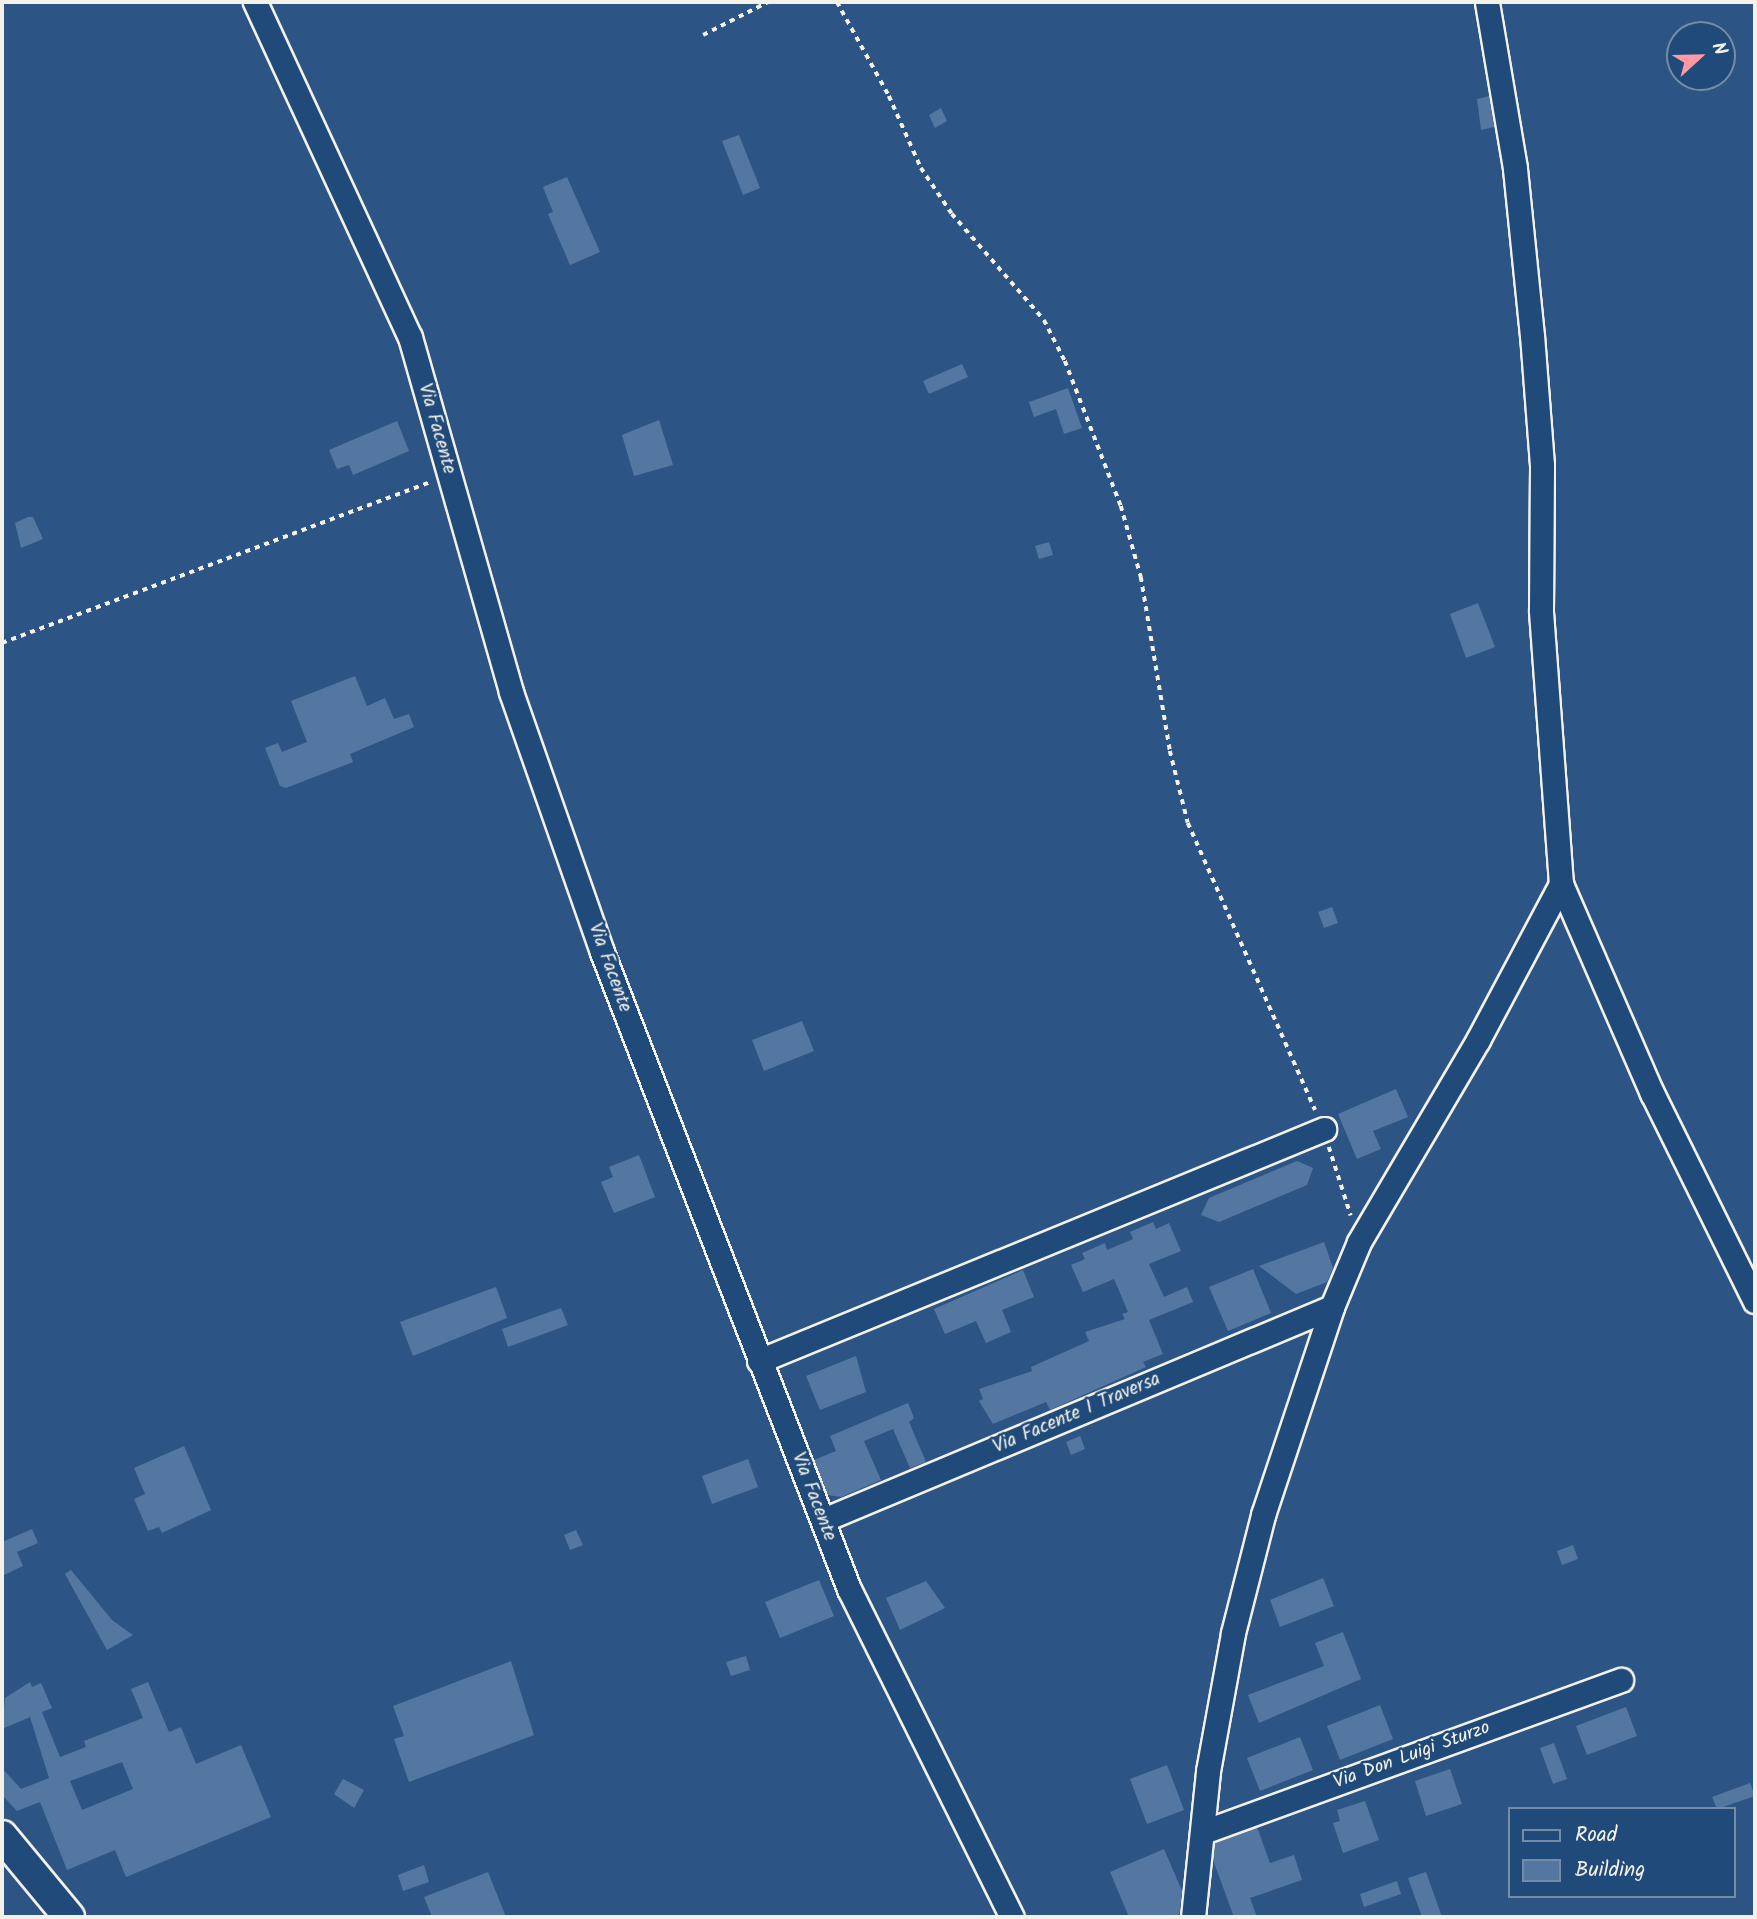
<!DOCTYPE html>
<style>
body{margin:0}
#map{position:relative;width:1757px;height:1919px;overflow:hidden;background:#2c5585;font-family:Kalam,sans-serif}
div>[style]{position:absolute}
.building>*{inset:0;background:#5477a2}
.path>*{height:3.5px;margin-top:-1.75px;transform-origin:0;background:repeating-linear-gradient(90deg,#f4f1e8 0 5px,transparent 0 10px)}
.roads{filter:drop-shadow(2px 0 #f4f1e8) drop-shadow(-2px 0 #f4f1e8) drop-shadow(0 2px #f4f1e8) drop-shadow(0 -2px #f4f1e8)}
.minor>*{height:23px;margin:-11.5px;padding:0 11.5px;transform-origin:11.5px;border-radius:11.5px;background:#1f4a7a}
.major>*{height:30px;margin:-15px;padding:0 15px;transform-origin:15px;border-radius:15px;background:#1f4a7a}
span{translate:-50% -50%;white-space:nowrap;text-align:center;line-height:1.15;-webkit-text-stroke:5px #1f4a7a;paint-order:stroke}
.street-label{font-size:19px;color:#f4f1e8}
.frame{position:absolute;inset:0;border:4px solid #f4f1e8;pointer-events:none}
.legend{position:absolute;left:1508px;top:1807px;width:228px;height:91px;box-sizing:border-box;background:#1f4a7a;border:2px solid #748da6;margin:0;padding:9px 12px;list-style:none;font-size:21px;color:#f4f1e8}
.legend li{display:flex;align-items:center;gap:14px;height:35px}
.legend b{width:35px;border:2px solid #748da6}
.north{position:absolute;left:1666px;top:21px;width:70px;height:70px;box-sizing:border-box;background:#1f4a7a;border:2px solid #748da6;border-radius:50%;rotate:68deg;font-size:19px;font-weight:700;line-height:28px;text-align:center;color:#f4f1e8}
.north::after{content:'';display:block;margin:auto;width:24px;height:32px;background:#ff9aa2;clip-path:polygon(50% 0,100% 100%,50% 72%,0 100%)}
</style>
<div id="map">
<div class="building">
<i style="clip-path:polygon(1489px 96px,1494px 127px,1481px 130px,1477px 99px)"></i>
<i style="clip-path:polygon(941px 108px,947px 121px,935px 128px,929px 115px)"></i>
<i style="clip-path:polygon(739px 135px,760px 188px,743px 195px,722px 141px)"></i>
<i style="clip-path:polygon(567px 177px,600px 252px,570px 265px,548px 214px,553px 212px,543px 187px)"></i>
<i style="clip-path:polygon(962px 364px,968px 377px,929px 394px,923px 381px)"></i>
<i style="clip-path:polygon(1068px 388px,1082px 428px,1064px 434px,1056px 409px,1034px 417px,1029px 402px)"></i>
<i style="clip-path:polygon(659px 420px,673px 465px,634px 476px,622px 435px)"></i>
<i style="clip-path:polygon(397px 421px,409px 451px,353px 475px,349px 465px,337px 469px,329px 450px)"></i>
<i style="clip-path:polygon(28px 517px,33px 517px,43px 539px,21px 548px,15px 523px)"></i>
<i style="clip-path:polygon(1049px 542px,1053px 555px,1039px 559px,1035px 546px)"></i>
<i style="clip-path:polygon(1478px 603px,1495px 647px,1466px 658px,1450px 614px)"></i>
<i style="clip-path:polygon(355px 676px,367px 706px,385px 698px,394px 719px,409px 714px,414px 727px,350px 754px,353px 762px,286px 788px,280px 786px,265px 748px,278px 743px,282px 752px,307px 742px,291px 701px)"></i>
<i style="clip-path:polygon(1332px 907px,1338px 923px,1324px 928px,1318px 912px)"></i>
<i style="clip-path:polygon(802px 1021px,814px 1051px,764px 1071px,752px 1040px)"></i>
<i style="clip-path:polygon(1396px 1089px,1408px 1117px,1373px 1131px,1381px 1149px,1357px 1159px,1338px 1114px)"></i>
<i style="clip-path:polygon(639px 1155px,655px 1197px,614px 1213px,601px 1182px,613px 1177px,609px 1167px)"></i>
<i style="clip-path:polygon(1297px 1161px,1313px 1168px,1307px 1185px,1219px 1222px,1201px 1215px,1209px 1198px)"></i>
<i style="clip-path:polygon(1153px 1222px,1156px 1229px,1169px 1223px,1181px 1251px,1149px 1264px,1164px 1297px,1187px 1287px,1193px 1302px,1149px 1320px,1163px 1354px,1143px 1362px,1146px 1367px,1050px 1410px,1046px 1402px,993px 1424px,979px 1401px,983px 1399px,979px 1389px,1032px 1371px,1031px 1367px,1089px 1341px,1085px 1332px,1125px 1319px,1122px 1314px,1128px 1312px,1114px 1279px,1083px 1292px,1071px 1265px,1085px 1259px,1082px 1253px,1105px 1243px,1107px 1250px,1133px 1239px,1130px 1232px)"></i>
<i style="clip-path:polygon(1324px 1242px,1333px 1268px,1327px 1282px,1296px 1294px,1259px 1266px)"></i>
<i style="clip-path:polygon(1253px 1269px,1271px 1313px,1228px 1331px,1209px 1287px)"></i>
<i style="clip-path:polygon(1023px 1270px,1034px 1297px,1002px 1310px,1011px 1332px,986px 1343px,976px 1321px,945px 1334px,934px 1309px)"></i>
<i style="clip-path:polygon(496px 1287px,507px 1318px,413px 1356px,400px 1322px)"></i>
<i style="clip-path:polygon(561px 1308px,568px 1325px,508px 1347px,502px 1329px)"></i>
<i style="clip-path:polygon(856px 1356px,866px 1392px,820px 1410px,806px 1376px)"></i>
<i style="clip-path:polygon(908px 1403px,914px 1418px,909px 1422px,926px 1462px,910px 1468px,893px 1429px,864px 1441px,881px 1480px,841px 1497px,828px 1495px,814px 1460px,836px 1451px,830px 1436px)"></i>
<i style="clip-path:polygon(1080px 1436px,1085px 1449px,1071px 1455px,1066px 1442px)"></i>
<i style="clip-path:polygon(184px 1446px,211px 1510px,162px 1533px,159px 1527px,148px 1531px,134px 1499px,145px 1494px,134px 1468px)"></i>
<i style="clip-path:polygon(748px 1459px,758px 1487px,712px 1504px,702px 1476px)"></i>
<i style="clip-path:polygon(32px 1529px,38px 1543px,17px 1552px,23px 1566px,2px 1576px,2px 1542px)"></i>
<i style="clip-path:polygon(576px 1530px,583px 1545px,570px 1550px,564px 1535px)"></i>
<i style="clip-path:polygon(1573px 1545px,1578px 1559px,1562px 1565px,1557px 1551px)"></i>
<i style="clip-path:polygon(71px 1570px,112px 1620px,133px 1635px,107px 1650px,65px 1574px)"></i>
<i style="clip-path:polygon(1323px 1578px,1334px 1606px,1280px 1627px,1270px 1600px)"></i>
<i style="clip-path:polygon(819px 1580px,834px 1616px,780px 1638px,765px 1602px)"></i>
<i style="clip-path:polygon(926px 1581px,945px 1608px,900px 1630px,886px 1598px)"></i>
<i style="clip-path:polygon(1343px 1632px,1361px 1679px,1259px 1723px,1248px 1695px,1324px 1666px,1315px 1643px)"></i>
<i style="clip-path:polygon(746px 1656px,750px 1670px,731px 1676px,726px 1662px)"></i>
<i style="clip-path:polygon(511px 1661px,534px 1735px,409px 1782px,394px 1739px,404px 1736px,393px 1706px)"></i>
<i style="clip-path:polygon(evenodd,30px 1682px,32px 1687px,41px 1683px,52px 1708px,42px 1712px,60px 1757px,86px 1747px,84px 1741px,143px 1718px,131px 1689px,148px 1682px,169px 1732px,181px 1727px,196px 1764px,241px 1745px,271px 1817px,126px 1877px,115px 1850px,67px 1870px,40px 1802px,17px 1811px,2px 1795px,2px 1768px,21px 1789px,49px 1778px,30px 1717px,2px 1729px,5px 1698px,30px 1682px,122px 1762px,133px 1789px,82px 1810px,70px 1781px,122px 1762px)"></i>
<i style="clip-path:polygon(1380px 1705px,1393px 1739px,1340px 1760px,1327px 1726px)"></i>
<i style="clip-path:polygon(1626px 1707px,1637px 1736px,1587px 1755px,1576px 1726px)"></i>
<i style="clip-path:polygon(1300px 1737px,1313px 1770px,1260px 1791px,1247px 1758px)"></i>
<i style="clip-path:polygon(1554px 1743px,1567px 1779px,1553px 1784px,1540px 1748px)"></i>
<i style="clip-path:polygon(1167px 1765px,1184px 1810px,1147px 1824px,1130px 1779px)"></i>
<i style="clip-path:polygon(1450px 1769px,1462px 1804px,1426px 1816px,1415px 1781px)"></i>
<i style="clip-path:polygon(343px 1779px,364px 1790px,354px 1808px,334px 1794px)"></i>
<i style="clip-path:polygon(1750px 1783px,1755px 1796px,1717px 1809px,1712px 1797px)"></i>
<i style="clip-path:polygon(1365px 1801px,1379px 1840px,1343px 1853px,1333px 1823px,1340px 1821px,1337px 1810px)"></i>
<i style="clip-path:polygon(1257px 1827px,1270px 1863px,1294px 1855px,1302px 1880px,1250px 1898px,1257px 1917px,1234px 1917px,1213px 1860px,1215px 1843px)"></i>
<i style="clip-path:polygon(1164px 1849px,1182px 1891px,1179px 1917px,1129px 1917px,1110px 1872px)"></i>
<i style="clip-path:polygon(424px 1865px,429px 1882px,403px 1891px,398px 1875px)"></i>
<i style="clip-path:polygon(488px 1872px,506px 1917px,432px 1917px,424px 1897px)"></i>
<i style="clip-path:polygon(1426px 1872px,1442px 1917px,1422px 1917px,1408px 1878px)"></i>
<i style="clip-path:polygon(1397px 1881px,1401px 1894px,1364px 1907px,1360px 1894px)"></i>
</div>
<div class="path">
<i style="left:837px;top:2px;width:107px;rotate:61deg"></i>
<i style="left:889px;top:96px;width:79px;rotate:66deg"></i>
<i style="left:921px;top:168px;width:55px;rotate:56deg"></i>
<i style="left:952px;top:214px;width:140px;rotate:49deg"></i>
<i style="left:1044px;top:320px;width:46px;rotate:62.9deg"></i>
<i style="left:1065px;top:361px;width:155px;rotate:68.9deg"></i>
<i style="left:1121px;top:506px;width:74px;rotate:74.3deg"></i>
<i style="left:1141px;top:577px;width:176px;rotate:80.5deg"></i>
<i style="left:1170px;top:751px;width:74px;rotate:76deg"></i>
<i style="left:1188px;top:823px;width:314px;rotate:66.1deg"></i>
<i style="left:703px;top:35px;width:73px;rotate:-26.9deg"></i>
<i style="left:2px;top:643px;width:458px;rotate:-20.6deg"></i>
<i style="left:1329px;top:1147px;width:72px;rotate:72.3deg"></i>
</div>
<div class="roads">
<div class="minor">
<i style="left:255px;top:2px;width:369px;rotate:65.2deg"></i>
<i style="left:410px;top:337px;width:369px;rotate:74.1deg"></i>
<i style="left:511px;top:692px;width:275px;rotate:70.7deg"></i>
<i style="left:602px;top:952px;width:683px;rotate:68.81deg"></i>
<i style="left:849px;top:1589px;width:366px;rotate:63.6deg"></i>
<i style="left:1561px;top:884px;width:228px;rotate:66.5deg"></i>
<i style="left:1652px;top:1093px;width:232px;rotate:63.7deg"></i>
<i style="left:759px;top:1361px;width:611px;rotate:-22.32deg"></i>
<i style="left:823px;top:1520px;width:552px;rotate:-22.71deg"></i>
<i style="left:1203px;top:1832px;width:445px;rotate:-20deg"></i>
<i style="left:1193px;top:1917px;width:147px;rotate:-84.1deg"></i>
<i style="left:1208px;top:1771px;width:140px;rotate:-79.7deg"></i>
<i style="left:1233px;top:1633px;width:122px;rotate:-75.7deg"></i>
<i style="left:1263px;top:1515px;width:219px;rotate:-71.6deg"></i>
<i style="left:1332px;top:1307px;width:70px;rotate:-67.4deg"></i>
<i style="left:1359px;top:1242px;width:234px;rotate:-59.5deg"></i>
<i style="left:1478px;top:1040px;width:177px;rotate:-62deg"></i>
<i style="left:1561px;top:884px;width:275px;rotate:-94.2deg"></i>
<i style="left:1541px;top:610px;width:145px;rotate:-89.6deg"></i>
<i style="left:1542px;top:465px;width:129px;rotate:-94.4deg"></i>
<i style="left:1532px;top:336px;width:169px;rotate:-95.8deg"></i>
<i style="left:1515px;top:168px;width:168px;rotate:-99.6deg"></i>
</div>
<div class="major">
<i style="left:2px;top:1836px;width:105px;rotate:50.4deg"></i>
</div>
</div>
<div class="street-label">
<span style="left:436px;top:429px;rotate:74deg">Via Facente</span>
<span style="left:609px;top:968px;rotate:70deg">Via Facente</span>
<span style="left:1077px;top:1414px;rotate:-23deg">Via Facente I Traversa</span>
<span style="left:813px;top:1497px;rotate:69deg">Via Facente</span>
<span style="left:1412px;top:1756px;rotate:-20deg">Via Don Luigi Sturzo</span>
</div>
<div class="frame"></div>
<ul class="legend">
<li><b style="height:9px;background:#1f4a7a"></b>Road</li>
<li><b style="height:19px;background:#5477a2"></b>Building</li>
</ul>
<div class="north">N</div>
</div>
